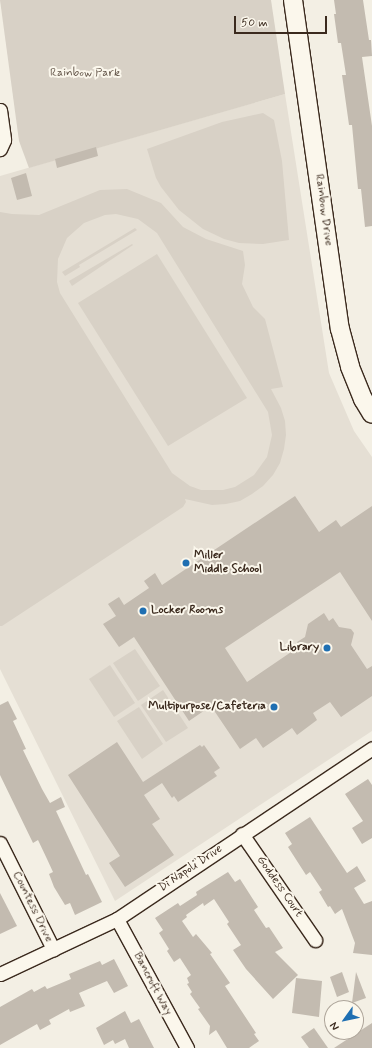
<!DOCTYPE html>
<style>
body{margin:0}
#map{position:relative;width:372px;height:1048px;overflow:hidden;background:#f3efe4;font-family:Mynerve,sans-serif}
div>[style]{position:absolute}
.built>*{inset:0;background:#e5dfd4}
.green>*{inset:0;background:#d8d1c6}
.building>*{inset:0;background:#c3bbb0}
.roads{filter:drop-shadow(1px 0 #3b2a1e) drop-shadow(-1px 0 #3b2a1e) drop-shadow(0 1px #3b2a1e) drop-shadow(0 -1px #3b2a1e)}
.street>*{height:13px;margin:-6.5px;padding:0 6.5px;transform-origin:6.5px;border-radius:6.5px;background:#fbf7ec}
.secondary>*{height:18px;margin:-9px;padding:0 9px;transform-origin:9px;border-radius:9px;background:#fbf7ec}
.dots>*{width:11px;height:11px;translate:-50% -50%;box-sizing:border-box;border:2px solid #fbf7ec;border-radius:50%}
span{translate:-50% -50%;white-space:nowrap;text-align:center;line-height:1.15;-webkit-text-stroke:4px #fbf7ec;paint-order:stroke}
.park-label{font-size:12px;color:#625448}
.street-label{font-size:12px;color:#3b2a1e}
.poi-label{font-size:12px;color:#3b2a1e;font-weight:700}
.left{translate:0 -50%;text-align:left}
.right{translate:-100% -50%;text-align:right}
.north{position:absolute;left:324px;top:1000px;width:40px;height:40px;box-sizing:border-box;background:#fbf7ec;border:1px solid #aea59a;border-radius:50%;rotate:237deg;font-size:11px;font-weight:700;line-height:16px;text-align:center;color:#3b2a1e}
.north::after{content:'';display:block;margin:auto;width:14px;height:18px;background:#1f6fb2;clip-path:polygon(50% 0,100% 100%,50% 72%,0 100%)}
.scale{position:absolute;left:234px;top:16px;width:93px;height:18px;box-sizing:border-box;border:2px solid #3b2a1e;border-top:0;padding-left:5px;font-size:12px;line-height:14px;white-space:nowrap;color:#3b2a1e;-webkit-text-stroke:3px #fbf7ec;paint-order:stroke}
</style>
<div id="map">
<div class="built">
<i style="clip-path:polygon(285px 94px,329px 373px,354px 431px,372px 457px,372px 731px,115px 901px,0 669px,0 176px)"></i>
</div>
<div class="green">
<i style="clip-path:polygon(0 0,271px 0,285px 94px,29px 168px,19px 141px)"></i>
<i style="clip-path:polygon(263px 113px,274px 120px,282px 161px,289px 240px,263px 244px,239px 243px,224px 239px,203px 229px,179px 210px,161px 187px,156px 178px,147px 149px,222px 122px)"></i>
<i style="clip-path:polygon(evenodd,127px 189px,161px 203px,183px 227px,206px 239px,243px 251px,245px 265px,242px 284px,253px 307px,265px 319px,283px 387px,271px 389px,281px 408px,285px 421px,286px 435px,284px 449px,280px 463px,273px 475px,263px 486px,252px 494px,240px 501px,226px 504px,212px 505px,185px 499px,186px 502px,183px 507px,2px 626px,0 626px,0 212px,12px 214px,39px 215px,100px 190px,127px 189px,116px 214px,138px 219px,157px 233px,268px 412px,272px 435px,267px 457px,254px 475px,235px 487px,223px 490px,201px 490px,190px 486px,172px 473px,60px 293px,57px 282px,58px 259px,67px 238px,84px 223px,105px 215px,116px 214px)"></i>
<i style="clip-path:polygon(135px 228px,137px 230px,79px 265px,80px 267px,65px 276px,62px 272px)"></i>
<i style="clip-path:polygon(132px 244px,133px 245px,72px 286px,69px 281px)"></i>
<i style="clip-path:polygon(157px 254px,247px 398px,168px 446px,78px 303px)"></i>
<i style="clip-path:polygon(135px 649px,160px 686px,138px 701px,113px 663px)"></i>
<i style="clip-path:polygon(110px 665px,135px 703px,114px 717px,89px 679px)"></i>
<i style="clip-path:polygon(163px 690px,188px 728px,166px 742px,141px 705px)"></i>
<i style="clip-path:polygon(139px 707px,163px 744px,142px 759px,117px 721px)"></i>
</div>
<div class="building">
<i style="clip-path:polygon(334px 0,363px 0,369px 40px,371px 40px,372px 56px,362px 57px,372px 126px,372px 226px,365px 227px,361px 189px,358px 189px,352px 125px,349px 125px,342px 75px,346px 75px,341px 43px,338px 43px,334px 14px,336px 14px)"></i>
<i style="clip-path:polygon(96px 147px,98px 156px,57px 168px,55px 159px)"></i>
<i style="clip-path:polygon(26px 173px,32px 196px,17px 200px,11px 178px)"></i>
<i style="clip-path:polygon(295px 496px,319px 532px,336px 520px,341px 527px,372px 506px,372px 621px,340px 572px,225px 648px,247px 682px,300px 646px,297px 642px,305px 637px,308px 624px,324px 613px,329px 621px,333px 618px,339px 627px,351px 629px,354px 633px,351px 645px,367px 669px,372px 666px,372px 696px,341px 717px,330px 702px,313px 713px,317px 720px,297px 735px,292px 728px,263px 748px,256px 738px,240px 749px,211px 706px,189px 721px,134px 637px,119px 647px,103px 624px,116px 616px,108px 604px,119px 597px,124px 605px,149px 588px,144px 581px,155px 573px,162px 585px)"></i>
<i style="clip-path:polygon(8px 701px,17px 719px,13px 721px,26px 749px,23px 750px,42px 789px,50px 803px,61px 797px,65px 807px,56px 811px,86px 875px,88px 874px,102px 902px,75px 915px,70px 903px,65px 905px,54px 887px,49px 874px,53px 872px,47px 859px,38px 840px,33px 843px,0 775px,0 705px)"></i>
<i style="clip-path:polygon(117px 742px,143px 782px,200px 745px,202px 747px,204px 745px,220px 768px,214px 772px,217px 776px,178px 802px,174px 796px,172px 798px,162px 783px,144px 795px,160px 819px,152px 824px,174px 855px,125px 887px,109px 863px,120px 856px,68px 775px)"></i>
<i style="clip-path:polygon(368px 779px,372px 785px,372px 838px,362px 844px,352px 828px,363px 821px,345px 794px)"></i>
<i style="clip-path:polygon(310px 817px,347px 873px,357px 866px,366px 881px,354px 888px,364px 904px,372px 901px,372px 955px,353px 953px,355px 943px,342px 909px,335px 914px,330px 906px,328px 907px,319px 892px,322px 890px,310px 872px,306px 875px,288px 847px,292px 844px,285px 833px)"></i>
<i style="clip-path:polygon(228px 872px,235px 882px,240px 879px,258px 907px,254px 910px,266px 928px,269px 927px,283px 948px,275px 952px,298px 975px,273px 999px,246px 969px,233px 950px,241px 945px,227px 924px,229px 922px,214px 899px,204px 906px,203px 903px,186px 915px,187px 917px,182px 921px,193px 937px,196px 934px,212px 953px,210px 954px,230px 983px,225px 986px,256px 1033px,254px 1034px,259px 1041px,249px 1048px,227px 1048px,216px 1030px,209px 1035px,210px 1026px,198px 1009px,200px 1008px,190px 994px,192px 992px,187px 984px,189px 983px,187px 978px,191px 975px,180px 958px,174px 962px,167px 951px,169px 949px,159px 933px,163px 930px,155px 918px,178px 903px,180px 906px,197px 895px,196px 892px)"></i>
<i style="clip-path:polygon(0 893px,17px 926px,0 934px)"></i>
<i style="clip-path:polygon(114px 959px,128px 986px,114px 993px,107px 981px,79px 993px,85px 1006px,70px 1012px,69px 1009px,49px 1020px,51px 1024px,40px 1030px,37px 1024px,0 1045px,0 1007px,32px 989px,34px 992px,45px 986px,47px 989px,71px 979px,69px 974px,100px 961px,102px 965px)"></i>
<i style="clip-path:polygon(342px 972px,349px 992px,337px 997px,330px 977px)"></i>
<i style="clip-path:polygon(356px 972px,366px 998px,352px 1003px)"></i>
<i style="clip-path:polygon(296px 978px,322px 981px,319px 1017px,292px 1013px)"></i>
<i style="clip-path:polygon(125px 1011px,131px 1023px,139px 1019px,154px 1048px,129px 1048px,125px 1039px,115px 1044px,113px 1040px,104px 1045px,96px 1028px)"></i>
<i style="clip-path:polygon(372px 1023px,372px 1048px,334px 1048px)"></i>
<i style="clip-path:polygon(314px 1028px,328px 1048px,309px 1048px,301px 1037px)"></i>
</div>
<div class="roads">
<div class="street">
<i style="left:0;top:110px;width:30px;rotate:82deg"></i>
<i style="left:4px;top:140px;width:10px;rotate:114deg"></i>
<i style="left:242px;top:834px;width:129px;rotate:55.4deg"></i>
<i style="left:0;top:843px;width:119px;rotate:63.4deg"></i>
<i style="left:117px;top:919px;width:147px;rotate:61.5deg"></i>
<i style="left:0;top:974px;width:129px;rotate:-25.2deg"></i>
<i style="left:117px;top:919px;width:307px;rotate:-33.8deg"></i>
</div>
<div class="secondary">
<i style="left:293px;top:0;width:332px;rotate:81.9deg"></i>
<i style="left:340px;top:329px;width:39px;rotate:75deg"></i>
<i style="left:350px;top:367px;width:35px;rotate:68deg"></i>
<i style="left:363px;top:399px;width:17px;rotate:59deg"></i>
</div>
</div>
<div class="dots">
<i style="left:186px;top:563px;background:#1f6fb2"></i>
<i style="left:143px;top:611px;background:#1f6fb2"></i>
<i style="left:327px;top:648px;background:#1f6fb2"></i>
<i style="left:274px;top:707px;background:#1f6fb2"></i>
</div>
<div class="park-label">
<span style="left:85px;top:74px">Rainbow Park</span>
</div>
<div class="street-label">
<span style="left:323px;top:210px;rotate:82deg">Rainbow Drive</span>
<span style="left:191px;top:869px;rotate:-34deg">Di Napoli Drive</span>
<span style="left:279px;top:887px;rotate:55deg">Goddess Court</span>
<span style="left:32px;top:907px;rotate:64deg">Countess Drive</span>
<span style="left:152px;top:984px;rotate:62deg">Bancroft Way</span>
</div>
<div class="poi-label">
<span class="left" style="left:194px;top:563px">Miller<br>Middle School</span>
<span class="left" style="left:151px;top:611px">Locker Rooms</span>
<span class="right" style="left:319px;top:648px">Library</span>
<span class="right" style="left:266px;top:707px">Multipurpose/Cafeteria</span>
</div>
<div class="north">N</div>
<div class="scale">50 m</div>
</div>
